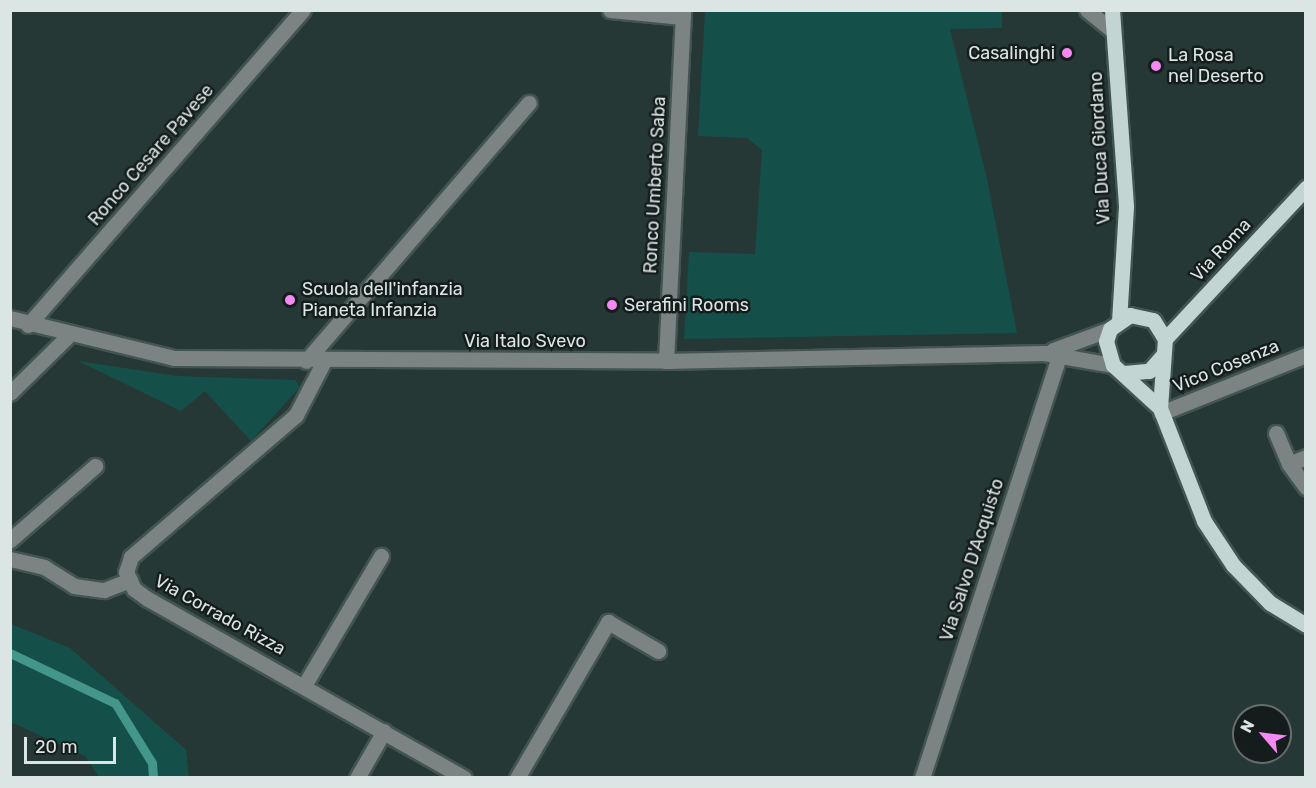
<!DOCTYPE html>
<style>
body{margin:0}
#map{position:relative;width:1316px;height:788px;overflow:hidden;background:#263835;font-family:Rubik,sans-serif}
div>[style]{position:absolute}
.green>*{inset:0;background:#145049}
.stream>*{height:9px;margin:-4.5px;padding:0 4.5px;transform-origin:4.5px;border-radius:4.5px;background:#44968a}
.roads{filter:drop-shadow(2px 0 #435451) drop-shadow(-2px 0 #435451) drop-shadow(0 2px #435451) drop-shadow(0 -2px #435451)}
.minor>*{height:15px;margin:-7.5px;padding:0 7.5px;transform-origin:7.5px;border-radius:7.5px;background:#7c8483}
.major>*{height:15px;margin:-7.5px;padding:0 7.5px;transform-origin:7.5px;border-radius:7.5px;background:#c3d5d2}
.dots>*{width:16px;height:16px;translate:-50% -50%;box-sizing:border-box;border:3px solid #151d1c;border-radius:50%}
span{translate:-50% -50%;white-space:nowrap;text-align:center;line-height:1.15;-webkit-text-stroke:5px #151d1c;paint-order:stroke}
.poi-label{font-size:18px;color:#dbe5e3}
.right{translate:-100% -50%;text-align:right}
.left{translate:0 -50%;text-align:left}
.street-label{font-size:18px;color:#dbe5e3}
.frame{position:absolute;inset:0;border:12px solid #dbe5e3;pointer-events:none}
.north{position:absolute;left:1232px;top:704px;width:60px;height:60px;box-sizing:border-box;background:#151d1c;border:2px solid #646d6c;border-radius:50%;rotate:298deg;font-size:16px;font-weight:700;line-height:24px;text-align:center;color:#dbe5e3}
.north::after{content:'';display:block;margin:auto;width:21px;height:27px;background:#f38af2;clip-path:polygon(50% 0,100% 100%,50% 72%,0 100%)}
.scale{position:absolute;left:24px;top:737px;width:92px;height:27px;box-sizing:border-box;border:3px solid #dbe5e3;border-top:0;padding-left:8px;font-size:18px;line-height:21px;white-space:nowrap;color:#dbe5e3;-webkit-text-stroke:4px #151d1c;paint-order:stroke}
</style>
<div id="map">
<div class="green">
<i style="clip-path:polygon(705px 11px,1002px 11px,1002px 28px,950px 29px,987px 179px,1017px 333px,684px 339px,689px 252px,755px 254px,762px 150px,747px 138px,698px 136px)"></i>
<i style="clip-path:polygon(78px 361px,177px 376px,295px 380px,300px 387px,251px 441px,205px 391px,181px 411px)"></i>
<i style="clip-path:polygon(11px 624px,70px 648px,186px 750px,189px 777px,99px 777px,85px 756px,11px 722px)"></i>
</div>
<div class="stream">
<i style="left:10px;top:653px;width:116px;rotate:25.5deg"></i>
<i style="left:115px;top:703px;width:70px;rotate:58.3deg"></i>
<i style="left:152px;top:763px;width:15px;rotate:86deg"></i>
</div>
<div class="roads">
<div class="minor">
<i style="left:610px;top:10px;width:73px;rotate:5.5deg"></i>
<i style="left:1087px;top:10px;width:33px;rotate:39deg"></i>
<i style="left:10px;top:318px;width:169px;rotate:13.7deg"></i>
<i style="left:174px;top:358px;width:492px;rotate:0.3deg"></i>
<i style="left:666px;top:361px;width:378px;rotate:-1.2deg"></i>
<i style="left:1044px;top:353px;width:70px;rotate:9.9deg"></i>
<i style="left:28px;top:325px;width:418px;rotate:-48.9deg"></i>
<i style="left:1053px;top:350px;width:61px;rotate:-20.2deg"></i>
<i style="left:306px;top:361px;width:341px;rotate:-49.2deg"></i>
<i style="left:324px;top:361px;width:61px;rotate:117.4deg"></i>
<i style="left:296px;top:415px;width:218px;rotate:139.3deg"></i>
<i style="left:131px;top:557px;width:16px;rotate:108deg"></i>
<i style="left:126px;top:572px;width:19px;rotate:65deg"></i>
<i style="left:134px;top:589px;width:17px;rotate:36deg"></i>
<i style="left:148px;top:599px;width:363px;rotate:29.5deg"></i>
<i style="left:666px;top:361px;width:351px;rotate:-87.2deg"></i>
<i style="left:10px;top:393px;width:81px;rotate:-44.5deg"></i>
<i style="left:1161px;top:413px;width:156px;rotate:-21.8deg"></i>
<i style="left:1276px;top:433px;width:34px;rotate:67deg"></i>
<i style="left:1306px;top:457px;width:18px;rotate:158deg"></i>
<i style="left:1289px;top:464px;width:29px;rotate:54deg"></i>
<i style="left:10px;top:540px;width:113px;rotate:-41deg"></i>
<i style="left:10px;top:559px;width:35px;rotate:13deg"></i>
<i style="left:44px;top:567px;width:36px;rotate:32deg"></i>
<i style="left:74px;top:586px;width:30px;rotate:8deg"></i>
<i style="left:104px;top:590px;width:28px;rotate:-21deg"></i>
<i style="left:305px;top:684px;width:149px;rotate:-59.3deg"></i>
<i style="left:357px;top:778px;width:54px;rotate:-60.1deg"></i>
<i style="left:517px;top:778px;width:181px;rotate:-59.7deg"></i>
<i style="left:608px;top:622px;width:58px;rotate:30.1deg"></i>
<i style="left:922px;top:778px;width:452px;rotate:-72deg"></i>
</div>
<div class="major">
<i style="left:1112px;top:10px;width:197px;rotate:85.9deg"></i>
<i style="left:1126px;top:207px;width:113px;rotate:93.5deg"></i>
<i style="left:1165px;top:339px;width:207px;rotate:-47deg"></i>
<i style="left:1124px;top:373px;width:25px;rotate:-5deg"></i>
<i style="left:1149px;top:371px;width:21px;rotate:-49deg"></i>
<i style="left:1160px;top:408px;width:69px;rotate:-85.9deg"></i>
<i style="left:1165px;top:339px;width:22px;rotate:-122deg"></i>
<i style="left:1153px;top:320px;width:24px;rotate:-168deg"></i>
<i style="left:1130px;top:315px;width:24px;rotate:145deg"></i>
<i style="left:1110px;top:329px;width:13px;rotate:108deg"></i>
<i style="left:1106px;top:341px;width:25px;rotate:74deg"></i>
<i style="left:1113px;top:365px;width:64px;rotate:42.5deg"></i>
<i style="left:1160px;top:408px;width:121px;rotate:68.7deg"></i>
<i style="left:1204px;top:521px;width:53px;rotate:56.6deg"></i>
<i style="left:1233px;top:565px;width:53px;rotate:45.8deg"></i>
<i style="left:1270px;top:603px;width:42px;rotate:31.4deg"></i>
</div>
</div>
<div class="dots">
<i style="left:1067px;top:53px;background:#f38af2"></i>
<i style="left:1156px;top:66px;background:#f38af2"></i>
<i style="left:290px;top:300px;background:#f38af2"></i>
<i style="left:612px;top:305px;background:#f38af2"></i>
</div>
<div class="poi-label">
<span class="right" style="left:1055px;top:53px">Casalinghi</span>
<span class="left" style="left:1168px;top:66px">La Rosa<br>nel Deserto</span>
<span class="left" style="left:302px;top:300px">Scuola dell'infanzia<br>Pianeta Infanzia</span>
<span class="left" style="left:624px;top:305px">Serafini Rooms</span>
</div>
<div class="street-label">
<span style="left:1100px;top:148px;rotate:-93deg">Via Duca Giordano</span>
<span style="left:151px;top:155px;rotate:-49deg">Ronco Cesare Pavese</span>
<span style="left:655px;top:185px;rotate:-87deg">Ronco Umberto Saba</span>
<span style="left:1221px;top:250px;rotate:-47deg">Via Roma</span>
<span style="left:525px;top:341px">Via Italo Svevo</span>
<span style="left:1226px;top:366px;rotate:-22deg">Vico Cosenza</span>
<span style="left:972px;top:560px;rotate:-72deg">Via Salvo D'Acquisto</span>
<span style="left:220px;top:615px;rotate:29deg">Via Corrado Rizza</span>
</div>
<div class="frame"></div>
<div class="north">N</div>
<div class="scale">20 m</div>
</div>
